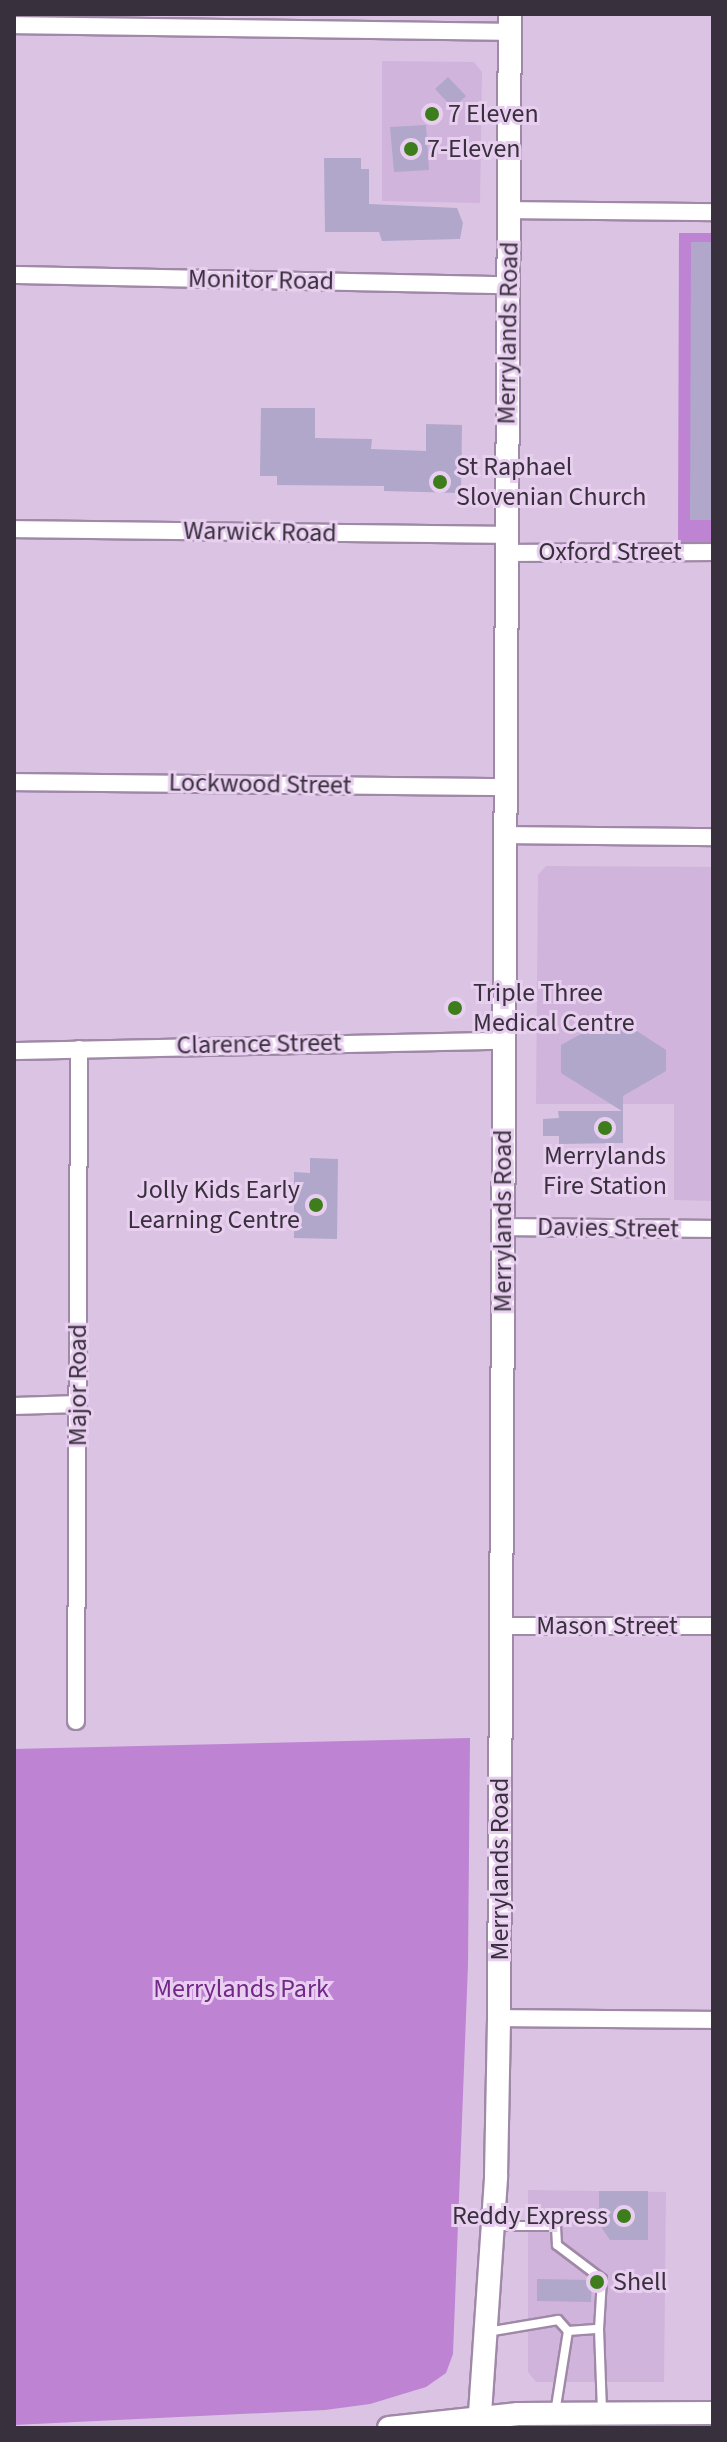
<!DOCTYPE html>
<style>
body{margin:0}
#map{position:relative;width:727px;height:2442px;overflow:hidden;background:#dbc3e3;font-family:"Source Sans 3",sans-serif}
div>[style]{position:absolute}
.built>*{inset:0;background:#d1b4db}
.green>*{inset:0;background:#be83d2}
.building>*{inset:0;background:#b0a7ca}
.roads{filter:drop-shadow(2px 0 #a089a8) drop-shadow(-2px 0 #a089a8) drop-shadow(0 2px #a089a8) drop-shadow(0 -2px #a089a8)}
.lane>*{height:8px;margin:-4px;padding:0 4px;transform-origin:4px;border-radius:4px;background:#fff}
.street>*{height:16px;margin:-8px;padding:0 8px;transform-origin:8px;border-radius:8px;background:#fff}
.secondary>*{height:22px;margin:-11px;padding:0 11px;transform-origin:11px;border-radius:11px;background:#fff}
.dots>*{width:22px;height:22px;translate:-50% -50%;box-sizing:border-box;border:4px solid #e8cff0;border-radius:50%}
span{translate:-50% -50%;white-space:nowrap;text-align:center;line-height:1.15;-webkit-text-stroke:6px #e8cff0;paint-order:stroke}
.poi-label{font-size:26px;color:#39303d}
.left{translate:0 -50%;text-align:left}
.right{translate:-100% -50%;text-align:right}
.street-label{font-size:26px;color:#39303d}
.park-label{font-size:26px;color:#722789}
.frame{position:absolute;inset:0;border:16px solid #39303d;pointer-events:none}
</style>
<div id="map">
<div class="built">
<i style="clip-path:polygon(382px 61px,474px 62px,482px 72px,480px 203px,382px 201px)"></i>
<i style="clip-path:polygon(546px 866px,713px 867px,713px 1201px,674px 1200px,674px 1104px,536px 1104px,538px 875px)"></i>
<i style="clip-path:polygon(528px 2190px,666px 2192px,664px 2382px,536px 2382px,528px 2372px)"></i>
</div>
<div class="green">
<i style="clip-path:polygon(679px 233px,713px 233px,713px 551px,678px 552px)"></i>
<i style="clip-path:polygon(470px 1738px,468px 1964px,453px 2354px,446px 2373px,426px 2387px,370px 2404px,325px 2410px,14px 2425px,14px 1749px)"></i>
</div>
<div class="building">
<i style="clip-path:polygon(448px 77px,466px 96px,453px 108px,435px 89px)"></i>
<i style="clip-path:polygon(426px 125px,429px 170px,394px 172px,390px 127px)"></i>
<i style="clip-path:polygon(324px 158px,361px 158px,361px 169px,369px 169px,369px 204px,457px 208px,463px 223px,460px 239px,382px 241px,379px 232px,325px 232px)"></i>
<i style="clip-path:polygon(691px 242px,713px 242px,713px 520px,690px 520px)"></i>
<i style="clip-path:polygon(261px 408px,315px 408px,315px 438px,372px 439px,371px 449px,426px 451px,426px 424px,462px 425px,461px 493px,384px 491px,384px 486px,277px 485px,277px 476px,260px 476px)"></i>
<i style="clip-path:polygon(617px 1018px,666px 1050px,666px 1071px,623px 1096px,623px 1143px,559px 1144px,559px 1136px,543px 1136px,543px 1119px,559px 1118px,558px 1111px,622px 1111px,561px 1073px,561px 1045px,608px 1019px)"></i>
<i style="clip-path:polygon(310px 1158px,338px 1159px,337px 1239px,294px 1238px,294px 1172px,310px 1173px)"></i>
<i style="clip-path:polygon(599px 2191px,648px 2191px,648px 2240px,610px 2240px,599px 2224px)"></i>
<i style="clip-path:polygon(537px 2279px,592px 2280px,591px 2302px,537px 2301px)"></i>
</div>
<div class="roads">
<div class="lane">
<i style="left:493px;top:2226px;width:63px"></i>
<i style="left:556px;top:2226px;width:19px;rotate:87deg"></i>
<i style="left:557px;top:2245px;width:56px;rotate:37.1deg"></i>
<i style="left:602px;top:2279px;width:50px;rotate:93.4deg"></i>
<i style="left:599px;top:2329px;width:83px;rotate:87.9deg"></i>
<i style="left:568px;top:2331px;width:31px;rotate:-4deg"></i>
<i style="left:487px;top:2332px;width:72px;rotate:-9.6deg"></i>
<i style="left:558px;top:2320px;width:15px;rotate:48deg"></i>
<i style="left:568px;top:2331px;width:83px;rotate:99deg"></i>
</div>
<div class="street">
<i style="left:14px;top:25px;width:496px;rotate:0.8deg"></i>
<i style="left:509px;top:210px;width:204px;rotate:0.6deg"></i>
<i style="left:14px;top:275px;width:495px;rotate:1.2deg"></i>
<i style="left:14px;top:529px;width:493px;rotate:0.7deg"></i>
<i style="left:507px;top:553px;width:206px;rotate:-0.3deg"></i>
<i style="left:14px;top:782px;width:492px;rotate:0.6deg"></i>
<i style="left:506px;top:835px;width:207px;rotate:0.6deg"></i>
<i style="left:14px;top:1051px;width:490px;rotate:-1.2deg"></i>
<i style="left:503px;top:1227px;width:210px;rotate:0.5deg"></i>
<i style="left:14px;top:1406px;width:64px;rotate:-1.8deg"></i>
<i style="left:501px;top:1626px;width:212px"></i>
<i style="left:76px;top:1721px;width:672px;rotate:-89.74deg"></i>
<i style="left:499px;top:2018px;width:214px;rotate:0.5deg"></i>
</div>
<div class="secondary">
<i style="left:389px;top:2428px;width:130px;rotate:-6.2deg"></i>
<i style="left:518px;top:2414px;width:195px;rotate:-0.3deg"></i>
<i style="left:479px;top:2428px;width:253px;rotate:-86.1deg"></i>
<i style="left:496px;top:2176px;width:158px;rotate:-88.9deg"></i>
<i style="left:499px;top:2018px;width:2004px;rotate:-89.69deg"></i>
</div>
</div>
<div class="dots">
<i style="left:432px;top:114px;background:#3d7d1c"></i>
<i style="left:411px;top:149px;background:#3d7d1c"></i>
<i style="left:440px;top:482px;background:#3d7d1c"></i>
<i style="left:455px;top:1008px;background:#3d7d1c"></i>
<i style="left:605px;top:1128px;background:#3d7d1c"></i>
<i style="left:316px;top:1205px;background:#3d7d1c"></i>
<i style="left:624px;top:2216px;background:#3d7d1c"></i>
<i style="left:597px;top:2282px;background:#3d7d1c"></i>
</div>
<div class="poi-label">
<span class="left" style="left:448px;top:114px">7 Eleven</span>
<span class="left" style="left:427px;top:149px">7-Eleven</span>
<span class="left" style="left:456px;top:482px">St Raphael<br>Slovenian Church</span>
<span class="left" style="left:473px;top:1008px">Triple Three<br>Medical Centre</span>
<span style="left:605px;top:1171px">Merrylands<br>Fire Station</span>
<span class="right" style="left:300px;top:1205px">Jolly Kids Early<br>Learning Centre</span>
<span class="right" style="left:608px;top:2216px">Reddy Express</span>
<span class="left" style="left:613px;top:2282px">Shell</span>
</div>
<div class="street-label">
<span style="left:261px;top:280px;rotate:1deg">Monitor Road</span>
<span style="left:508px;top:333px;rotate:-89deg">Merrylands Road</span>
<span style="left:260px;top:532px;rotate:1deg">Warwick Road</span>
<span style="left:610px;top:552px">Oxford Street</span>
<span style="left:260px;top:784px;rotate:1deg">Lockwood Street</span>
<span style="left:259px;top:1044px;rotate:-1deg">Clarence Street</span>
<span style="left:503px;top:1221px;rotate:-90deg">Merrylands Road</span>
<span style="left:608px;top:1228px;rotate:1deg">Davies Street</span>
<span style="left:78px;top:1385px;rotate:-90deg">Major Road</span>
<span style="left:607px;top:1626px">Mason Street</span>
<span style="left:500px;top:1869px;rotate:-90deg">Merrylands Road</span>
</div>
<div class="park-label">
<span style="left:241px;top:1989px">Merrylands Park</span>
</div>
<div class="frame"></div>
</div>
